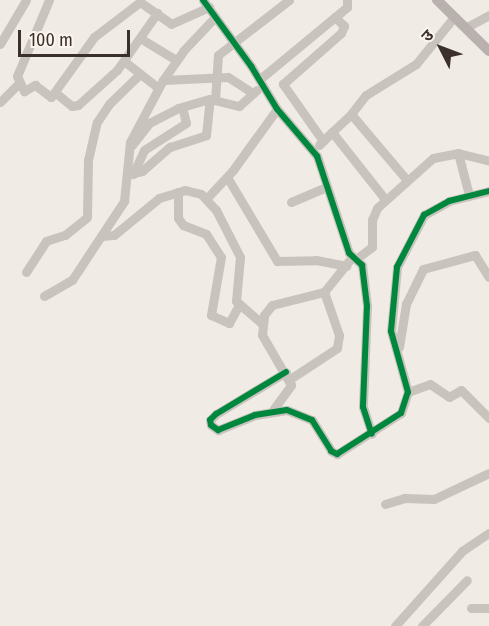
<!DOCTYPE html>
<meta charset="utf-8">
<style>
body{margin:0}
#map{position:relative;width:489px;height:626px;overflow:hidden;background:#f0ebe5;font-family:"Fira Sans Condensed","Noto Sans Devanagari",sans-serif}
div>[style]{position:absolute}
.minor>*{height:9px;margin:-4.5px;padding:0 4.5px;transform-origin:4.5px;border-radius:4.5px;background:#c9c3be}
.major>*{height:10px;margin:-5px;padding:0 5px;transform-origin:5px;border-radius:5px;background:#b8b1ad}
.cycleway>*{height:6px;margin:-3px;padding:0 3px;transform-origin:3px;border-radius:3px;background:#00873e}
span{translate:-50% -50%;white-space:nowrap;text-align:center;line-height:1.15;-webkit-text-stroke:4.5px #fbf5ee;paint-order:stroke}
.north{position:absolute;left:411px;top:18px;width:60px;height:60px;-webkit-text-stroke:4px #fbf5ee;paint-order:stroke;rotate:312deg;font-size:16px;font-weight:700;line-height:24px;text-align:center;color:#3b302b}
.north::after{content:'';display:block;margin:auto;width:21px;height:27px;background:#3b302b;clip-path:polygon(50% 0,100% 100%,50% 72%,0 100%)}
.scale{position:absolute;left:18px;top:30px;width:112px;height:27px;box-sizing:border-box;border:3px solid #3b302b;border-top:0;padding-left:8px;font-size:18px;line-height:21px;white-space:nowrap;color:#3b302b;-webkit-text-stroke:4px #fbf5ee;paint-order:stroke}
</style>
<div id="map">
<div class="minor">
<i style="left:49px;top:0;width:82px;rotate:112.8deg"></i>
<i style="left:17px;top:76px;width:17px;rotate:65deg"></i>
<i style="left:24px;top:91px;width:13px;rotate:-29deg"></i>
<i style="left:35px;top:85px;width:20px;rotate:37deg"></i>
<i style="left:51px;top:97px;width:74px;rotate:-54.4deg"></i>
<i style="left:94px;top:37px;width:58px;rotate:-37.3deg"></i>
<i style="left:140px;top:2px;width:38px;rotate:35deg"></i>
<i style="left:171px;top:24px;width:42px;rotate:-24.1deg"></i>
<i style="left:203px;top:0;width:82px;rotate:54deg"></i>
<i style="left:251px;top:66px;width:50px;rotate:58.8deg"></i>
<i style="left:277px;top:109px;width:62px;rotate:49.6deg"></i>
<i style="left:317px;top:156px;width:102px;rotate:71.7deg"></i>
<i style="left:349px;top:253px;width:18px;rotate:43deg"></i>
<i style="left:362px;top:265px;width:41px;rotate:83deg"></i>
<i style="left:367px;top:306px;width:101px;rotate:92.3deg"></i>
<i style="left:363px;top:407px;width:28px;rotate:72deg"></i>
<i style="left:465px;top:28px;width:27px;rotate:-28deg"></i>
<i style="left:140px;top:38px;width:42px;rotate:31.4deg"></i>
<i style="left:0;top:44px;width:51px;rotate:-59.4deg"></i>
<i style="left:124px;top:61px;width:42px;rotate:38.2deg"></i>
<i style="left:260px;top:79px;width:113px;rotate:-39.6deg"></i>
<i style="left:347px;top:7px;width:7px;rotate:-90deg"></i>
<i style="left:163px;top:80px;width:35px;rotate:-55deg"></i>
<i style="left:183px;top:51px;width:47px;rotate:-46.7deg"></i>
<i style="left:57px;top:94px;width:19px;rotate:39deg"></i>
<i style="left:72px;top:106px;width:6px;rotate:-9deg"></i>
<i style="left:78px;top:105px;width:52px;rotate:-41.9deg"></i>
<i style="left:117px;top:70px;width:70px;rotate:-54.9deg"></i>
<i style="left:215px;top:100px;width:45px;rotate:-86.2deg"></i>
<i style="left:218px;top:55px;width:90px;rotate:-37.8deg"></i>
<i style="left:0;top:102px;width:25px;rotate:-45deg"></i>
<i style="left:351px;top:114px;width:24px;rotate:-52deg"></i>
<i style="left:366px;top:95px;width:59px;rotate:-31.8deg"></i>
<i style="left:416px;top:64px;width:60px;rotate:-51deg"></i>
<i style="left:332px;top:132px;width:26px;rotate:-43deg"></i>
<i style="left:351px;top:114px;width:85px;rotate:49.8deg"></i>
<i style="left:323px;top:141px;width:70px;rotate:-125.1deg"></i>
<i style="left:283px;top:84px;width:77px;rotate:-41.3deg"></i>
<i style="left:341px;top:33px;width:8px;rotate:-67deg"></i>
<i style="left:344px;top:26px;width:13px;rotate:-135deg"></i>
<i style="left:132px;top:145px;width:28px;rotate:-52deg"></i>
<i style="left:149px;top:123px;width:33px;rotate:-27deg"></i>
<i style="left:178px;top:108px;width:33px;rotate:-16deg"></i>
<i style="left:210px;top:99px;width:30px;rotate:14deg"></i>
<i style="left:239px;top:106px;width:24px;rotate:-42deg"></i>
<i style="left:319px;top:145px;width:18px;rotate:-45deg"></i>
<i style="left:332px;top:132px;width:85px;rotate:51.7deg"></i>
<i style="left:458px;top:153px;width:43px;rotate:75.3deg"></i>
<i style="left:133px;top:174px;width:26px;rotate:-65deg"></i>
<i style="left:144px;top:150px;width:50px;rotate:-32.7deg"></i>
<i style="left:186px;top:123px;width:16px;rotate:-104deg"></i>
<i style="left:127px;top:175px;width:16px;rotate:-15deg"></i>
<i style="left:142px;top:171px;width:37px;rotate:-41deg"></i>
<i style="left:170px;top:147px;width:38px;rotate:-18deg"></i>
<i style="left:206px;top:135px;width:36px;rotate:-84deg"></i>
<i style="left:227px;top:177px;width:98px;rotate:59.2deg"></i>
<i style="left:277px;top:261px;width:39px;rotate:-1deg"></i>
<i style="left:316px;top:260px;width:31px;rotate:11deg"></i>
<i style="left:178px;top:192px;width:26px;rotate:90deg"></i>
<i style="left:178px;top:218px;width:9px;rotate:54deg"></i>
<i style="left:183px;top:225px;width:25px;rotate:21deg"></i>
<i style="left:206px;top:234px;width:27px;rotate:57deg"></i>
<i style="left:221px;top:257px;width:59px;rotate:99.8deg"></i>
<i style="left:211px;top:315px;width:20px;rotate:24deg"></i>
<i style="left:229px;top:323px;width:21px;rotate:-61deg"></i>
<i style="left:207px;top:198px;width:38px;rotate:-47deg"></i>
<i style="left:233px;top:170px;width:75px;rotate:-54.2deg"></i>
<i style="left:291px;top:202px;width:39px;rotate:-23deg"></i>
<i style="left:101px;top:236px;width:13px;rotate:-4deg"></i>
<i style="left:114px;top:235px;width:58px;rotate:-39.4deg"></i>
<i style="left:159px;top:198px;width:27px;rotate:-17deg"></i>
<i style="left:185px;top:190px;width:16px;rotate:14deg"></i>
<i style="left:201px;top:194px;width:22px;rotate:47deg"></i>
<i style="left:216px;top:210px;width:53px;rotate:62.9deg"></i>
<i style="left:240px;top:257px;width:44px;rotate:95.2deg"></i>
<i style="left:236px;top:301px;width:35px;rotate:41deg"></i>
<i style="left:356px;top:259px;width:20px;rotate:-37deg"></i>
<i style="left:372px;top:247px;width:27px;rotate:-90deg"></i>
<i style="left:372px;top:220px;width:13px;rotate:-67deg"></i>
<i style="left:377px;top:208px;width:75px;rotate:-41.8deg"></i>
<i style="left:433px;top:158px;width:25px;rotate:-11deg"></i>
<i style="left:458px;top:153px;width:32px;rotate:14deg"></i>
<i style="left:26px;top:272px;width:37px;rotate:-57deg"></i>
<i style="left:46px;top:241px;width:20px;rotate:-18deg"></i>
<i style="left:65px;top:235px;width:28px;rotate:-39deg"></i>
<i style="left:87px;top:217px;width:57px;rotate:-89deg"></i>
<i style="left:88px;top:160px;width:39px;rotate:-77deg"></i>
<i style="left:97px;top:122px;width:22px;rotate:-56deg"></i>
<i style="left:109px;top:104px;width:43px;rotate:-44.1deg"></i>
<i style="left:44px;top:296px;width:32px;rotate:-30deg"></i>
<i style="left:72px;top:280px;width:95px;rotate:-56.6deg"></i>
<i style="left:124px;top:201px;width:59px;rotate:-84.2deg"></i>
<i style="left:130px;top:142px;width:70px;rotate:-62deg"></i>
<i style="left:163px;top:80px;width:65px;rotate:-2.6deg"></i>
<i style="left:228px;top:77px;width:30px;rotate:33deg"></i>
<i style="left:399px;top:347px;width:44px;rotate:-80.8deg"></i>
<i style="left:406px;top:304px;width:39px;rotate:-64deg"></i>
<i style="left:423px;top:269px;width:54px;rotate:-15.1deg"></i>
<i style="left:475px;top:255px;width:26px;rotate:58deg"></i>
<i style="left:286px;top:372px;width:82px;rotate:149deg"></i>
<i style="left:216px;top:414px;width:8px;rotate:135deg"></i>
<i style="left:210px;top:420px;width:5px;rotate:79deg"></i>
<i style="left:211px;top:425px;width:9px;rotate:36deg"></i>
<i style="left:218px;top:430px;width:40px;rotate:-22deg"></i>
<i style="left:255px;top:415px;width:32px;rotate:-9deg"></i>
<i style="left:287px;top:410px;width:27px;rotate:22deg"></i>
<i style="left:312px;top:420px;width:36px;rotate:58deg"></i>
<i style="left:331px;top:451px;width:7px;rotate:27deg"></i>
<i style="left:337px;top:454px;width:76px;rotate:-32.6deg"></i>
<i style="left:401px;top:413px;width:22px;rotate:-72deg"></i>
<i style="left:408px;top:392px;width:63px;rotate:-105.6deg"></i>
<i style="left:391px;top:331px;width:64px;rotate:-84.6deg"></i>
<i style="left:397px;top:267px;width:59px;rotate:-62.6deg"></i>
<i style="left:424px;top:215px;width:29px;rotate:-29deg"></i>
<i style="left:449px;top:201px;width:41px;rotate:-14deg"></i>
<i style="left:290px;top:379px;width:56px;rotate:-33.4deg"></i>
<i style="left:337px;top:348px;width:13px;rotate:-81deg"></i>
<i style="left:339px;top:335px;width:46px;rotate:-109.2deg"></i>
<i style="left:408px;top:392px;width:23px;rotate:-20deg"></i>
<i style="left:430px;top:384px;width:23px;rotate:34deg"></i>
<i style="left:449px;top:397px;width:14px;rotate:-30deg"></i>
<i style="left:461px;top:390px;width:40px;rotate:45deg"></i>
<i style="left:273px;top:410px;width:31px;rotate:-54deg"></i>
<i style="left:291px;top:385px;width:58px;rotate:-120.1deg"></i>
<i style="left:262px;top:335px;width:20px;rotate:-84deg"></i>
<i style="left:264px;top:315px;width:13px;rotate:-51deg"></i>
<i style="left:272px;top:305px;width:54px;rotate:-14deg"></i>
<i style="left:324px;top:292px;width:45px;rotate:-51.3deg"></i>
<i style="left:385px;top:504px;width:21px;rotate:-17deg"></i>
<i style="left:405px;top:498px;width:29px;rotate:2deg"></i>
<i style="left:434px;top:499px;width:61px;rotate:-25.3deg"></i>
<i style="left:471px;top:608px;width:18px"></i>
<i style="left:395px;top:626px;width:101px;rotate:-48.2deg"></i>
<i style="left:462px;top:551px;width:32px;rotate:-34deg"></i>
<i style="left:422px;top:626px;width:64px;rotate:-45.6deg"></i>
</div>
<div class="major">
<i style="left:437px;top:0;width:73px;rotate:44.4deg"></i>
</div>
<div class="cycleway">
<i style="left:203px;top:0;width:82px;rotate:54deg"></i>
<i style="left:251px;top:66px;width:50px;rotate:58.8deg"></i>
<i style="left:277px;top:109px;width:62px;rotate:49.6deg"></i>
<i style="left:317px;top:156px;width:102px;rotate:71.7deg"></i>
<i style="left:349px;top:253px;width:18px;rotate:43deg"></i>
<i style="left:362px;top:265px;width:41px;rotate:83deg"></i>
<i style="left:367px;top:306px;width:101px;rotate:92.3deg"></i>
<i style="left:363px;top:407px;width:28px;rotate:72deg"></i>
<i style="left:286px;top:372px;width:82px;rotate:149deg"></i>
<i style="left:216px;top:414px;width:8px;rotate:135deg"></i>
<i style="left:210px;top:420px;width:5px;rotate:79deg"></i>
<i style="left:211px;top:425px;width:9px;rotate:36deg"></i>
<i style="left:218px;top:430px;width:40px;rotate:-22deg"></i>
<i style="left:255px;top:415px;width:32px;rotate:-9deg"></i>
<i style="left:287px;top:410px;width:27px;rotate:22deg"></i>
<i style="left:312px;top:420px;width:36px;rotate:58deg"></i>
<i style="left:331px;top:451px;width:7px;rotate:27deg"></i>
<i style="left:337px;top:454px;width:76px;rotate:-32.6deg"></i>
<i style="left:401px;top:413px;width:22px;rotate:-72deg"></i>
<i style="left:408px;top:392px;width:63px;rotate:-105.6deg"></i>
<i style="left:391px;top:331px;width:64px;rotate:-84.6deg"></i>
<i style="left:397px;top:267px;width:59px;rotate:-62.6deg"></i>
<i style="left:424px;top:215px;width:29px;rotate:-29deg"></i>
<i style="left:449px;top:201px;width:41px;rotate:-14deg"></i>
</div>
<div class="north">उ</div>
<div class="scale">100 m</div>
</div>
